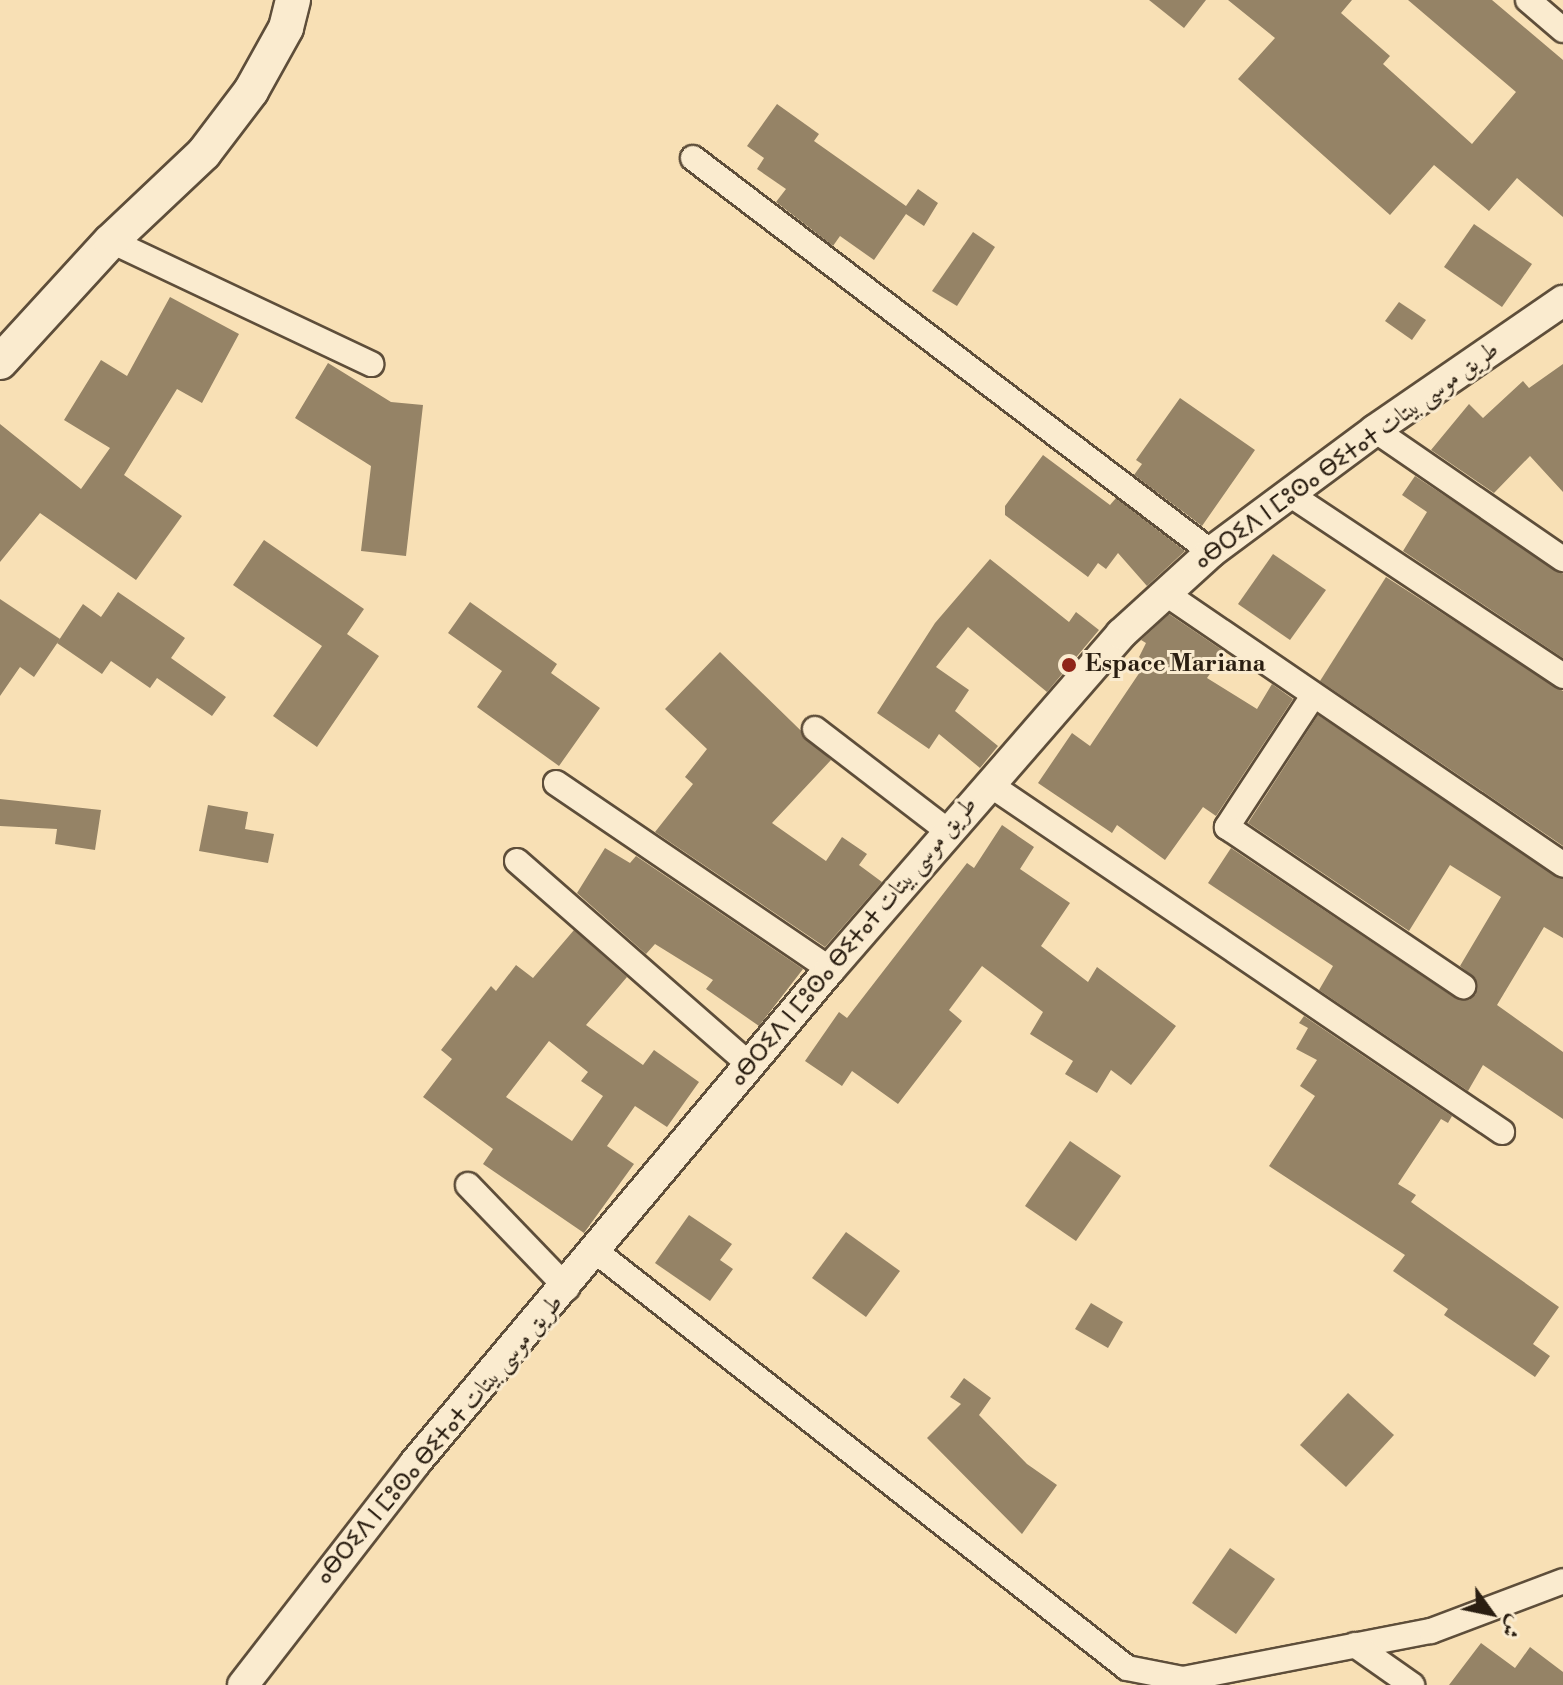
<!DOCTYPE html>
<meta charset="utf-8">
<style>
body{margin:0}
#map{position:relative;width:1563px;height:1685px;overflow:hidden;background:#f8e0b5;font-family:"Libre Bodoni",Amiri,"Noto Sans Tifinagh",serif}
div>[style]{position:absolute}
.building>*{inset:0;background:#958366}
.roads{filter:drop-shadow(2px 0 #5e4e3a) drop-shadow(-2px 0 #5e4e3a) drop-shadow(0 2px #5e4e3a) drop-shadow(0 -2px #5e4e3a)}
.minor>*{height:24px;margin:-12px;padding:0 12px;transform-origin:12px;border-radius:12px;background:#faebcf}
.tertiary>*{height:30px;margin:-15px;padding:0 15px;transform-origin:15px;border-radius:15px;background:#faebcf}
.secondary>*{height:34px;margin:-17px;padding:0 17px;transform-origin:17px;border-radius:17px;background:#faebcf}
.dots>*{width:22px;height:22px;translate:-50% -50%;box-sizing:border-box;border:4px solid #faebcf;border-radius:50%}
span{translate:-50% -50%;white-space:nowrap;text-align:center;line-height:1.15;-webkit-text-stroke:6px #faebcf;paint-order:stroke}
.street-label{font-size:24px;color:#2a1e11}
.poi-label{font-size:24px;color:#2a1e11;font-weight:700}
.left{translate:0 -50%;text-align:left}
.north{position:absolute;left:1451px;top:1573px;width:80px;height:80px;-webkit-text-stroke:6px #faebcf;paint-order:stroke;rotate:123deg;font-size:22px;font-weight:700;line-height:32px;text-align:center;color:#2a1e11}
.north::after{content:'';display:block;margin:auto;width:28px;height:36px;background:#2a1e11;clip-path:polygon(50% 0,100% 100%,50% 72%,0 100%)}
</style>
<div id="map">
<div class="building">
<i style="clip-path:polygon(1149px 0,1206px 0,1184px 28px)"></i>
<i style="clip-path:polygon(1228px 0,1352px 0,1341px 13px,1390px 56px,1383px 64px,1472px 144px,1516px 92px,1408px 0,1492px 0,1563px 60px,1563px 217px,1517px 178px,1489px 211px,1434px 165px,1390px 215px,1238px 79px,1275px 38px)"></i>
<i style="clip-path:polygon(777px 104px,819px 134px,814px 141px,906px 206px,918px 189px,938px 203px,924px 226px,906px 214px,874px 260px,840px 236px,833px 246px,776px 202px,786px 189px,757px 169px,764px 158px,747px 146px)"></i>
<i style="clip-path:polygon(1474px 224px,1532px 264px,1502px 307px,1444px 267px)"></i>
<i style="clip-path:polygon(973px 232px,995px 247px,957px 306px,932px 291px)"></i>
<i style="clip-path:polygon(170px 297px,239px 334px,202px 403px,177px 389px,124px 475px,182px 516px,136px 580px,40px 513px,0 562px,0 424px,81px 489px,110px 448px,64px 420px,101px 360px,127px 376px)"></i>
<i style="clip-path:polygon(1399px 302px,1426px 320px,1412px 340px,1385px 321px)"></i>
<i style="clip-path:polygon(328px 363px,391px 402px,423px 405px,406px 556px,361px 551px,371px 466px,295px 418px)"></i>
<i style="clip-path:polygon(1563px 364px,1563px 492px,1530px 456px,1494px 493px,1431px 450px,1469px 404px,1483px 418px,1523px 381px,1529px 388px)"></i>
<i style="clip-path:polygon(1180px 398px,1255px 450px,1202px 526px,1134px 475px,1142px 464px,1136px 460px)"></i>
<i style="clip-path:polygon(1043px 455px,1110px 505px,1116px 498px,1185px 551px,1147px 586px,1118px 553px,1106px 569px,1098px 563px,1088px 577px,1005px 515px,1005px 506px)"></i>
<i style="clip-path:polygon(1415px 476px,1563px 574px,1563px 658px,1403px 551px,1427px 512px,1402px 495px)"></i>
<i style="clip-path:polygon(264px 540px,364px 609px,347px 634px,379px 656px,317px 747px,273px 716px,322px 646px,233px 585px)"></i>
<i style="clip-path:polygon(1273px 554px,1326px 590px,1290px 640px,1238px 604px)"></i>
<i style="clip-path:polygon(990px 559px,1069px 622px,1076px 612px,1099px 630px,1047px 692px,968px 627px,936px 667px,969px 690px,955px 711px,998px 746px,980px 768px,939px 734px,929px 749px,877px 713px,935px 623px)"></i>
<i style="clip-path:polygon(1386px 577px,1563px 691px,1563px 846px,1320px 681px)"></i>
<i style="clip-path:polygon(118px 592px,185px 638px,171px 658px,226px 697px,212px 716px,157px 678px,150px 688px,111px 661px,102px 674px,57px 643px,83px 604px,101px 617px)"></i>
<i style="clip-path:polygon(0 599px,60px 639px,34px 677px,20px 667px,0 696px)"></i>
<i style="clip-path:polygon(470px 602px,557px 664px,551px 673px,600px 708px,559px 766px,477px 707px,502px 671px,448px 633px)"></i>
<i style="clip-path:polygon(1169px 614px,1225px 652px,1207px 678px,1257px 709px,1272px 684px,1293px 699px,1216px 816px,1203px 807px,1165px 860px,1117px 825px,1112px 833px,1038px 783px,1072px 733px,1090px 746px,1146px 663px,1139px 657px,1146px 643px,1141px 640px)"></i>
<i style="clip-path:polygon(720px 652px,831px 760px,772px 823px,826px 861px,842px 837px,867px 854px,859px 865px,882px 882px,825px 947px,655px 832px,693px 784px,685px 777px,707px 749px,665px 709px)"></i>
<i style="clip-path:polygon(1318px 715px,1563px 879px,1563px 938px,1544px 927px,1497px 1005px,1563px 1052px,1563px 1119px,1483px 1065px,1468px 1091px,1319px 990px,1333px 966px,1208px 883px,1231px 848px,1455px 998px,1469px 1000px,1476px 994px,1476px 979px,1460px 966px,1501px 897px,1450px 865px,1409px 931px,1248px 823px)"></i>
<i style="clip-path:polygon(0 799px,101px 810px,95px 850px,55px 844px,57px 829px,0 826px)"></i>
<i style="clip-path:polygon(208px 805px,248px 812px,245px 829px,274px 834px,268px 863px,199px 851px)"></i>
<i style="clip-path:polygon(1002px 825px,1034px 847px,1020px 869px,1070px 903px,1041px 946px,1088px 982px,1097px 967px,1176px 1026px,1131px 1085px,1111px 1070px,1097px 1093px,1065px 1074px,1073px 1061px,1030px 1034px,1043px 1012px,982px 966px,949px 1010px,962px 1021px,898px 1104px,852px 1071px,842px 1086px,805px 1061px,839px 1012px,847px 1018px,967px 863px,974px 868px)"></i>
<i style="clip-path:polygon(605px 848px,630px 863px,636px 856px,803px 969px,759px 1026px,706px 989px,713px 980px,655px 944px,646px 954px,577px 893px)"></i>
<i style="clip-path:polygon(evenodd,574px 930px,627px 977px,586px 1025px,643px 1065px,654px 1050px,699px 1082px,667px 1127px,635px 1106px,607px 1146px,634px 1164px,584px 1233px,483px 1164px,493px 1149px,423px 1097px,452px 1059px,441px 1050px,491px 986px,496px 991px,516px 965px,533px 978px,574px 930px,549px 1041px,588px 1072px,581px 1081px,603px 1096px,572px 1141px,506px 1097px,549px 1041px)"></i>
<i style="clip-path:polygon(1304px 1016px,1452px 1116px,1448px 1123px,1441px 1119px,1398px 1184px,1416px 1195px,1411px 1202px,1559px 1307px,1533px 1344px,1550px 1356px,1535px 1377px,1444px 1315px,1448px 1309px,1393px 1271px,1405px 1255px,1269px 1166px,1315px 1096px,1300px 1086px,1317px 1060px,1296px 1049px,1308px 1028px,1299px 1023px)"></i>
<i style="clip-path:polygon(1070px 1141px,1121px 1176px,1076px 1241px,1025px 1206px)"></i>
<i style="clip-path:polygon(689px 1215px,732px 1244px,720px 1260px,733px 1269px,710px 1301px,655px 1263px)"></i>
<i style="clip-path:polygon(846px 1232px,900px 1271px,866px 1317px,812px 1278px)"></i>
<i style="clip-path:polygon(1091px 1303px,1123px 1322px,1108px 1348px,1075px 1329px)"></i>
<i style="clip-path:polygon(964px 1378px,991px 1398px,979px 1415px,1027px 1464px,1057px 1485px,1022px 1534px,927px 1438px,961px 1404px,950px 1397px)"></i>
<i style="clip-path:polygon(1348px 1393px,1394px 1435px,1346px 1487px,1300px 1445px)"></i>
<i style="clip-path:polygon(1230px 1548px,1275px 1579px,1236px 1634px,1192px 1603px)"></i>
<i style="clip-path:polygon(1481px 1643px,1515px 1668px,1530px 1647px,1563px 1672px,1563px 1685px,1449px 1685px)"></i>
</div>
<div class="roads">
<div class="minor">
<i style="left:1528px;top:0;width:46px;rotate:40.6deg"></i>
<i style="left:693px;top:158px;width:651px;rotate:37.26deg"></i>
<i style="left:111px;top:241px;width:288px;rotate:25.3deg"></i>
<i style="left:1375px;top:430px;width:228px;rotate:34.5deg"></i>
<i style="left:1291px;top:495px;width:327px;rotate:33.6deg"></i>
<i style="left:1165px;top:593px;width:482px;rotate:34.3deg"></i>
<i style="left:1313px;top:696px;width:157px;rotate:123.3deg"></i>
<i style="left:1227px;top:827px;width:285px;rotate:34deg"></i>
<i style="left:815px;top:729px;width:169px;rotate:37.5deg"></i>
<i style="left:556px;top:783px;width:331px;rotate:34.2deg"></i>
<i style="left:989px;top:784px;width:620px;rotate:34.15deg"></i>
<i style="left:517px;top:861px;width:310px;rotate:41.2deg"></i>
<i style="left:468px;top:1185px;width:143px;rotate:46.1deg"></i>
<i style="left:594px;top:1250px;width:677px;rotate:38.1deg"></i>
<i style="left:1127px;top:1668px;width:57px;rotate:11.1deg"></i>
<i style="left:1183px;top:1679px;width:253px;rotate:-11deg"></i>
<i style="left:1431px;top:1631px;width:141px;rotate:-20.7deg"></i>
<i style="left:1355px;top:1645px;width:70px;rotate:35.1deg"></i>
</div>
<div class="tertiary">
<i style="left:243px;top:1685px;width:281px;rotate:-52.2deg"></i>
<i style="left:415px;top:1463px;width:645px;rotate:-49.97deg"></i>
<i style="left:830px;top:969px;width:444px;rotate:-49deg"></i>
<i style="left:1121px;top:634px;width:122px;rotate:-42.3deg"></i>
<i style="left:1211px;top:552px;width:204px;rotate:-36.6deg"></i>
<i style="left:1375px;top:430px;width:228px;rotate:-34.5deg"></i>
</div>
<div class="secondary">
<i style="left:0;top:362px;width:164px;rotate:-47.5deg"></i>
<i style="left:111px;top:241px;width:128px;rotate:-43.4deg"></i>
<i style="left:204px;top:153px;width:78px;rotate:-52.8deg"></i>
<i style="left:251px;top:91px;width:72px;rotate:-60.9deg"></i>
<i style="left:286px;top:28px;width:29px;rotate:-76deg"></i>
</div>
</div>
<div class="dots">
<i style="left:1069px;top:665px;background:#8f2418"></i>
</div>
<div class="street-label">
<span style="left:1347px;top:456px;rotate:-36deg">ⴰⴱⵔⵉⴷ ⵏ ⵎⵓⵙⴰ ⴱⵉⵜⴰⵜ طريق موسى بيتات</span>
<span style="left:854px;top:942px;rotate:-50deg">ⴰⴱⵔⵉⴷ ⵏ ⵎⵓⵙⴰ ⴱⵉⵜⴰⵜ طريق موسى بيتات</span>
<span style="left:440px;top:1440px;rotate:-50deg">ⴰⴱⵔⵉⴷ ⵏ ⵎⵓⵙⴰ ⴱⵉⵜⴰⵜ طريق موسى بيتات</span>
</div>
<div class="poi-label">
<span class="left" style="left:1085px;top:665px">Espace Mariana</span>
</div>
<div class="north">ش</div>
</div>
